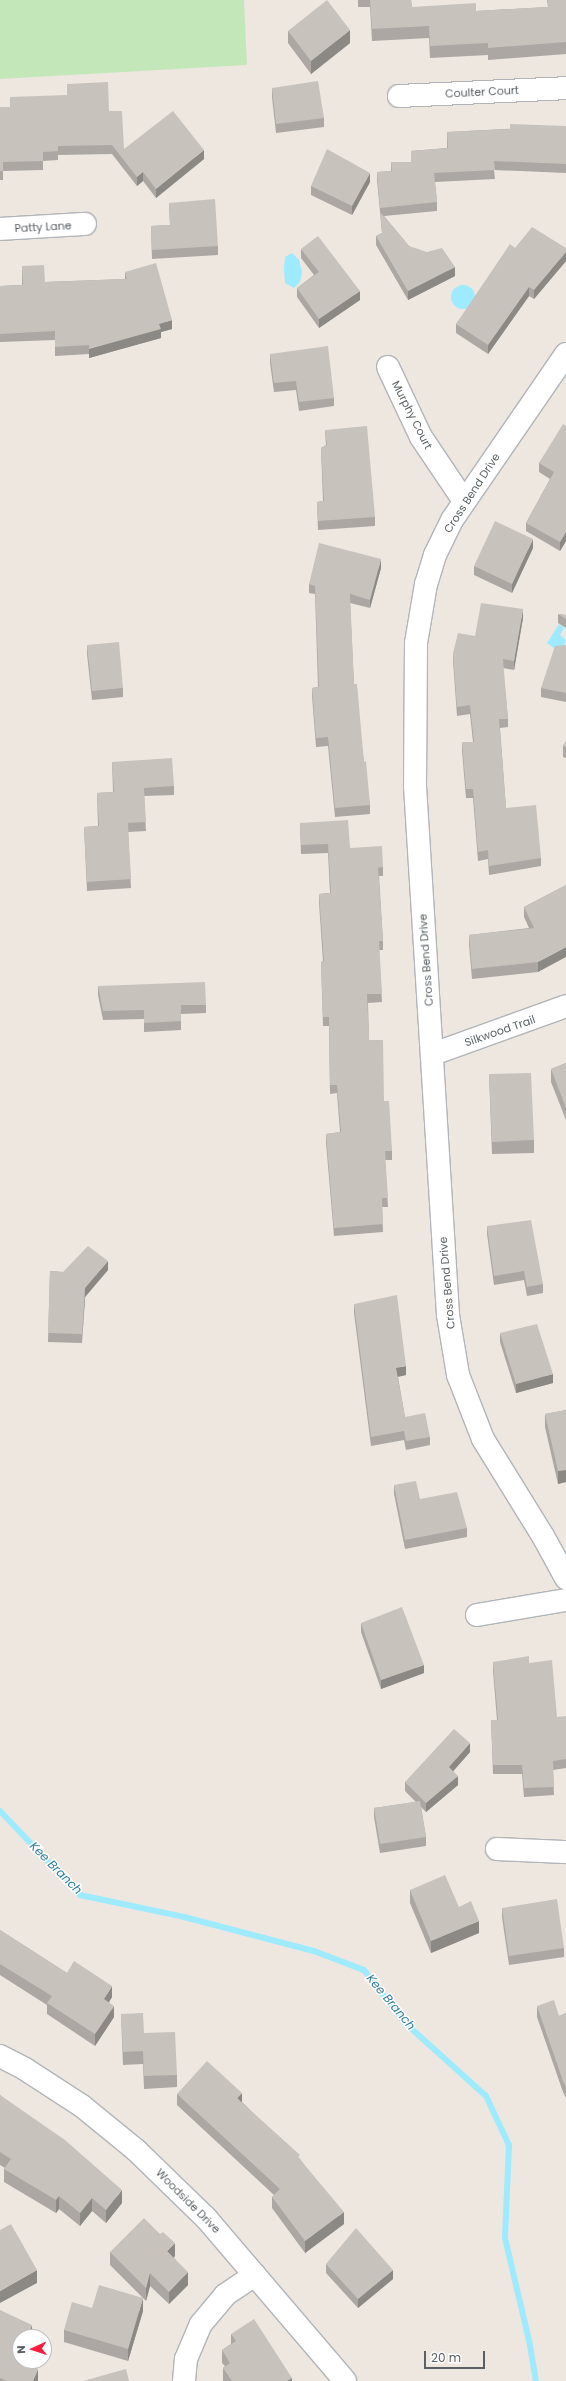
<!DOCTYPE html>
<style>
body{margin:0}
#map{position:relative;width:566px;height:2381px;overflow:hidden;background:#ede7e0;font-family:Poppins,sans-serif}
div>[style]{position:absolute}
.green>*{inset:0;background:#c4e7ba}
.water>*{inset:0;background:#9eeaff}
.round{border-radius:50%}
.stream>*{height:6px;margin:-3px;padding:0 3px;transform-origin:3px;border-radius:3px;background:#9eeaff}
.roads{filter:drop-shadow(1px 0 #b1b5b9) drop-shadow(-1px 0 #b1b5b9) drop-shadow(0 1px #b1b5b9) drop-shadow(0 -1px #b1b5b9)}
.street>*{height:22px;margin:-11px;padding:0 11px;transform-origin:11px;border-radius:11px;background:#fff}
.secondary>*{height:22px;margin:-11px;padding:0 11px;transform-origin:11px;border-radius:11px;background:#fff}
.wall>*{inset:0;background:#aca7a3}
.shaded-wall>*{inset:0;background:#8c8884}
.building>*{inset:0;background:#c8c2bd}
span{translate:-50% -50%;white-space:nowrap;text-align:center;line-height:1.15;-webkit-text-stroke:3px #fff;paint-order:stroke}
.street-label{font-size:11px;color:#595f62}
.water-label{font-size:12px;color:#2e7c9c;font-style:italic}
.north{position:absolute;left:12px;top:2329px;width:40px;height:40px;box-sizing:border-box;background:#fff;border:1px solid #bdbfc0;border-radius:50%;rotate:267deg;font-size:11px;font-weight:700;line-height:16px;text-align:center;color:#595f62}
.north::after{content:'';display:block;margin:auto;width:14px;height:18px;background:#f61d3c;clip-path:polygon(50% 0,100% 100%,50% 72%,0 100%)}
.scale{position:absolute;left:424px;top:2351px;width:61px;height:18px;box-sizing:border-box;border:2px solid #595f62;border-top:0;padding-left:5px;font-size:12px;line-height:14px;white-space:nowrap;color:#595f62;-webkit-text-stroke:3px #fff;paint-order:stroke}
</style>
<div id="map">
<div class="green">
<i style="clip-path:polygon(0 0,244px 0,247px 65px,0 79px)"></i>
</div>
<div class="water">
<i style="clip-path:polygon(292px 253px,299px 260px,302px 272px,300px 282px,294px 288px,285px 283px,284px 269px,285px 257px)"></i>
<i class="round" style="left:451px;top:285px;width:24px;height:24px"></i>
<i style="clip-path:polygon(559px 624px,564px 628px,560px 635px,566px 640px,562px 654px,547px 643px)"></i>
</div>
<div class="stream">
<i style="left:0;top:1811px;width:116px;rotate:46.4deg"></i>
<i style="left:80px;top:1895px;width:106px;rotate:11.9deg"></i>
<i style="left:184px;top:1917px;width:134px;rotate:14.7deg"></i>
<i style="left:314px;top:1951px;width:53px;rotate:20.8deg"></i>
<i style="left:364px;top:1970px;width:66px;rotate:52.4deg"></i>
<i style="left:404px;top:2022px;width:110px;rotate:42.1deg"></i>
<i style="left:486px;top:2096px;width:54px;rotate:64.9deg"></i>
<i style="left:509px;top:2145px;width:93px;rotate:92.5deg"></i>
<i style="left:505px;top:2238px;width:105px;rotate:76.8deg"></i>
<i style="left:529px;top:2340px;width:42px;rotate:80.3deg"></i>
</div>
<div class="roads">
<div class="street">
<i style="left:399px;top:96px;width:167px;rotate:-2.7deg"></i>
<i style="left:0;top:229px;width:85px;rotate:-3.4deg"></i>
<i style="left:566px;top:354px;width:201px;rotate:124.5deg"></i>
<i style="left:452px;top:520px;width:39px;rotate:116deg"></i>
<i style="left:435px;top:555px;width:30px;rotate:107deg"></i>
<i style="left:426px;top:584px;width:60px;rotate:99.6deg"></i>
<i style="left:416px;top:643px;width:143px;rotate:90.4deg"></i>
<i style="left:415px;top:786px;width:530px;rotate:86.43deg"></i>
<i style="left:448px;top:1315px;width:61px;rotate:80.5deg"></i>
<i style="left:458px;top:1375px;width:69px;rotate:68.7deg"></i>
<i style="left:483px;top:1439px;width:114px;rotate:58.3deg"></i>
<i style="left:543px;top:1536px;width:48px;rotate:61.3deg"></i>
<i style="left:388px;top:367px;width:77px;rotate:64.8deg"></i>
<i style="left:421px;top:437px;width:77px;rotate:56.1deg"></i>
<i style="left:433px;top:1054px;width:141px;rotate:-19.8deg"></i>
<i style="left:477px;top:1615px;width:90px;rotate:-9.6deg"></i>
<i style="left:497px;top:1849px;width:69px;rotate:2.5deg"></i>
<i style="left:184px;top:2381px;width:22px;rotate:-85deg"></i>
<i style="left:186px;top:2359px;width:38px;rotate:-67deg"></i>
<i style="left:201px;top:2324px;width:38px;rotate:-50deg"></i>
<i style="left:225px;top:2295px;width:36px;rotate:-34deg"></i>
</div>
<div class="secondary">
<i style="left:0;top:2056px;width:28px;rotate:27deg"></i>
<i style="left:25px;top:2069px;width:68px;rotate:33deg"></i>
<i style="left:82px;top:2106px;width:70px;rotate:39.2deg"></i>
<i style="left:136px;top:2150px;width:98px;rotate:44.2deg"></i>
<i style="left:206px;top:2218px;width:214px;rotate:49.5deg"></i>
</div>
</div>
<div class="wall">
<i style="clip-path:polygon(358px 0,411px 0,412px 7px,476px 11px,548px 7px,547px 0,566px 0,566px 54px,488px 60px,488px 55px,430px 58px,429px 38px,372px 41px,370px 7px,358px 7px)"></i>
<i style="clip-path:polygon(288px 31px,350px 43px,311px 74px,288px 43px)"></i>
<i style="clip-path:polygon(272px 88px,324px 118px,324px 127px,276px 133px,272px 97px)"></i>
<i style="clip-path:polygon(0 107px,109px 111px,124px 149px,204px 159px,156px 198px,143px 181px,137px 186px,112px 154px,58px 155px,58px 160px,43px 161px,43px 170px,3px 171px,3px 180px,0 180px)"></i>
<i style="clip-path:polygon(566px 126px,566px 173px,494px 170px,495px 179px,435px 182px,437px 202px,437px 211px,384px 216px,409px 246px,455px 276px,408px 300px,376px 245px,376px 236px,382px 233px,377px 180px,377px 172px,391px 171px,391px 162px,411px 162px,411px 151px,447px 148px,447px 132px)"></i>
<i style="clip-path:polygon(370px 182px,352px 215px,311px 195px,311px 186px)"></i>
<i style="clip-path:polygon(169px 203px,218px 246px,218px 255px,152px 259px,151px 226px,170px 225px)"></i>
<i style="clip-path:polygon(515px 248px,566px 248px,566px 261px,534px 299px,529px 296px,488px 354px,456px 333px,456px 324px)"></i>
<i style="clip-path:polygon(301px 249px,360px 300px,319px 328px,297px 297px,297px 288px,314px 275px,301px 258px)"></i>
<i style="clip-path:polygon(22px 266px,45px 282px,125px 279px,125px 272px,172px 329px,161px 332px,161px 338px,89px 358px,89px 354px,55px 356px,55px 340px,0 342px,0 286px,22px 285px)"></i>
<i style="clip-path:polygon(270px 354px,334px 398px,334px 406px,299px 411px,296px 390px,274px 392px,270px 363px)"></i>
<i style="clip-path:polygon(566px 426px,566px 541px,560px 551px,526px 531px,526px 523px,550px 479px,539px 472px,539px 463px)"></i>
<i style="clip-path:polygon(325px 430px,375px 517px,375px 526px,318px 530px,317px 502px,323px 501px,321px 448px,326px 445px)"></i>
<i style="clip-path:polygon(533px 548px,512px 593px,474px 575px,474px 566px)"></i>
<i style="clip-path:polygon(381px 568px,370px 608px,350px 603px,354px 684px,364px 762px,370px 805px,370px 814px,335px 817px,328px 746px,316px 747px,312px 696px,312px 688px,318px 687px,315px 594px,309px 593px,309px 584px)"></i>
<i style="clip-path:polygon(558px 614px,566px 615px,566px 628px,558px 623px)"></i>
<i style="clip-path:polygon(523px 618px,514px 670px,503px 668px,508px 719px,508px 727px,500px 728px,506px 808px,541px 858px,541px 866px,489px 875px,488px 859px,478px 861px,473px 798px,466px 798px,462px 751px,462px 742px,473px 742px,470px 714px,457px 716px,453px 661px,453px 653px,475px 636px)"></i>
<i style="clip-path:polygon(87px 645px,123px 688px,123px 697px,92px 700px,87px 654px)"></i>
<i style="clip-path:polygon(566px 645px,566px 702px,541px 697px,541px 688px)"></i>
<i style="clip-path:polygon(566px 741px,566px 758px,563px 757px,563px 746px)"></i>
<i style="clip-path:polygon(112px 762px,174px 786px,174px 795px,144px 796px,146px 831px,128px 832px,131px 888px,87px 891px,84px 827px,98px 826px,97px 793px,113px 792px)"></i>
<i style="clip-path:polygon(300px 823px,350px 848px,383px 867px,383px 876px,379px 876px,383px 941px,383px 950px,379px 950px,382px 1002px,368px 1003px,369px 1040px,384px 1101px,392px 1151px,392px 1160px,385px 1160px,388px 1207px,382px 1207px,383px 1232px,334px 1236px,326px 1143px,326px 1134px,340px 1132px,337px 1093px,330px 1094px,329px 1026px,323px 1026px,321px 962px,323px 961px,319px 903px,319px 894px,330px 893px,328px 853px,301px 854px)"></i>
<i style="clip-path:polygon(566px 885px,538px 972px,472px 979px,469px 945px,469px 935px,529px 928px,524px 917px,524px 907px)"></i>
<i style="clip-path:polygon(98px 986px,206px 1005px,206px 1013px,181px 1014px,181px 1030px,144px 1032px,144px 1019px,103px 1020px,98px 995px)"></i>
<i style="clip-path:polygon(566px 1063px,566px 1120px,551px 1082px,551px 1069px)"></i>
<i style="clip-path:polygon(489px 1074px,534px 1140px,534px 1153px,492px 1154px)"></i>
<i style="clip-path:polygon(487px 1226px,543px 1284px,543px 1293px,527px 1296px,524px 1280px,494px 1285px,487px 1234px)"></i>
<i style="clip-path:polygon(108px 1270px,85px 1297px,82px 1343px,48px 1342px,50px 1271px,63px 1272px)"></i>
<i style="clip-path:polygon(354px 1304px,406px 1375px,398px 1377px,405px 1417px,430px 1437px,430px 1445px,406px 1450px,404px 1440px,371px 1446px,354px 1313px)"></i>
<i style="clip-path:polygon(500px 1333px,553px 1383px,516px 1393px,500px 1342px)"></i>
<i style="clip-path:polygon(566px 1410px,566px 1482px,558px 1484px,545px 1427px,545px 1414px)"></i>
<i style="clip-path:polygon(394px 1485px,420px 1499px,467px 1528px,467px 1537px,405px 1549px,394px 1494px)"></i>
<i style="clip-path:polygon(361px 1623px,424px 1673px,381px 1689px,361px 1632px)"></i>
<i style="clip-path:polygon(493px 1662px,529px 1663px,557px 1717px,566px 1722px,566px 1768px,553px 1770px,554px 1795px,524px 1797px,522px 1774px,493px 1774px,491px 1720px,497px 1720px,493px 1671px)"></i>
<i style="clip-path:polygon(470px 1752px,453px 1771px,458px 1785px,426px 1812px,421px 1807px,426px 1837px,426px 1846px,380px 1853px,374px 1817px,374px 1808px,416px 1802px,405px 1791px,405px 1782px)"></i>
<i style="clip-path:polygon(410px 1890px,459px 1907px,479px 1933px,431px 1953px,410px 1903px)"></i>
<i style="clip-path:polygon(502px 1908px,564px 1948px,564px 1957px,509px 1965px,502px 1917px)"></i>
<i style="clip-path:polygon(0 1930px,67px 1973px,112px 1997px,109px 2002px,114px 2017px,95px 2046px,47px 2014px,47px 2005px,0 1975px)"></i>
<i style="clip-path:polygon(537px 2006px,559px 2016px,566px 2013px,566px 2098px,563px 2092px,537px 2017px)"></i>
<i style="clip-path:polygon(121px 2014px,144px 2033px,177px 2075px,177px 2087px,144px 2089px,143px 2064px,123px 2065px)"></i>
<i style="clip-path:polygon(177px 2094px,242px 2102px,300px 2159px,344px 2224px,305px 2253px,272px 2208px,272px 2197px,274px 2195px,177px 2105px)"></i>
<i style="clip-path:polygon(0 2095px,122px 2203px,106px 2223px,92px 2211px,80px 2226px,59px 2209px,56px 2213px,4px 2182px,4px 2169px,5px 2168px,0 2165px)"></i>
<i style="clip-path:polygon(110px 2252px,175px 2256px,174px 2257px,188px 2285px,169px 2304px,150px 2286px,146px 2301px,110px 2265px)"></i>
<i style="clip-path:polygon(326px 2264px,393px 2279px,358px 2308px,326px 2273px)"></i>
<i style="clip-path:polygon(0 2310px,32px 2337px,20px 2361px,38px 2381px,0 2381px)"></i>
<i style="clip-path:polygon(143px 2311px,128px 2361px,64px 2342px,64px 2330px)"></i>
<i style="clip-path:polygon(231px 2334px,292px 2381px,223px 2381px,223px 2368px,225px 2366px,222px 2363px,222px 2350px,231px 2344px)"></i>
</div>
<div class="shaded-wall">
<i style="clip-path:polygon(350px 30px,350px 43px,311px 74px,311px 61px)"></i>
<i style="clip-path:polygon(204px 150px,204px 159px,156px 198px,156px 189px)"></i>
<i style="clip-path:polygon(143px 172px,143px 181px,137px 186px,137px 177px)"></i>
<i style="clip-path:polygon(370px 173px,370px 182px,352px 215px,352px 206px)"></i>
<i style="clip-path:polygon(566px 252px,566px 261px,534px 299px,534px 290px)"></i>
<i style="clip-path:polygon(455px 267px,455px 276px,408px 300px,408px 291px)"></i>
<i style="clip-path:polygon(529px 287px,529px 296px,488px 354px,488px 345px)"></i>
<i style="clip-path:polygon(360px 291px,360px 300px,319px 328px,319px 319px)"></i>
<i style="clip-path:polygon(172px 320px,172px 329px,161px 332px,161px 338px,89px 358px,89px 349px,159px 324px)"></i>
<i style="clip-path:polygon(566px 532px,566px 541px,560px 551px,560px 542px)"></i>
<i style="clip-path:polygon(533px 539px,533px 548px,512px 593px,512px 584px)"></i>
<i style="clip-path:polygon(381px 559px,381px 568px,370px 608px,370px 600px)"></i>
<i style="clip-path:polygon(523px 609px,523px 618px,514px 670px,514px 661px)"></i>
<i style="clip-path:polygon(566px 947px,566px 957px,538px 972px,538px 962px)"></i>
<i style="clip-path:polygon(108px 1261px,108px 1270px,85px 1297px,82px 1343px,85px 1288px)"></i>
<i style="clip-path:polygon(406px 1366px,406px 1375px,396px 1377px,396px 1368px)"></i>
<i style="clip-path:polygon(553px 1374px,553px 1383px,516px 1393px,516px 1384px)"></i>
<i style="clip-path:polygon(566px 1470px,566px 1482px,558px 1484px,558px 1471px)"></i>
<i style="clip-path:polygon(424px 1665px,424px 1673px,381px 1689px,381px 1680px)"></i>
<i style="clip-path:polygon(470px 1743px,470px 1752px,449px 1776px,449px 1767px)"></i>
<i style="clip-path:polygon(458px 1776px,458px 1785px,426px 1812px,426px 1803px)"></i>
<i style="clip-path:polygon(479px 1921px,479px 1933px,431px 1953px,431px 1941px)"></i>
<i style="clip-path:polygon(112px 1986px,112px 1997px,104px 2010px,104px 1999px)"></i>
<i style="clip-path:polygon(114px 2006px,114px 2017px,95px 2046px,95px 2034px)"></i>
<i style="clip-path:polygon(242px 2093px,242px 2104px,237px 2098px)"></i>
<i style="clip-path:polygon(122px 2190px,122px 2203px,106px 2223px,106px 2210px)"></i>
<i style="clip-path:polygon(59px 2196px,59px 2209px,56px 2213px,56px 2200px)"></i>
<i style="clip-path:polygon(92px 2198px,92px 2211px,80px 2226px,80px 2213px)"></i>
<i style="clip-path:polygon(344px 2212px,344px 2224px,305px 2253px,305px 2241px)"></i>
<i style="clip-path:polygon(175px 2243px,175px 2256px,167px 2263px,167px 2251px)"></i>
<i style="clip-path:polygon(37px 2270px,37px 2283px,0 2303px,0 2291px)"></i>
<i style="clip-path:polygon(393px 2270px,393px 2279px,358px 2308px,358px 2299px)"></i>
<i style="clip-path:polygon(188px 2272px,188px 2285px,169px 2304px,169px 2292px)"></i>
<i style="clip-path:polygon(150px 2273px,150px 2286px,146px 2301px,146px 2288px)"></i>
<i style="clip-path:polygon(143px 2298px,143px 2311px,128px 2361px,128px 2349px)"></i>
<i style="clip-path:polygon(32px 2325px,32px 2337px,27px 2337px)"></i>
<i style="clip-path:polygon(20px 2352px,20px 2361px,17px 2359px)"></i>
<i style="clip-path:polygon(38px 2369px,38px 2381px,33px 2381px)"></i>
<i style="clip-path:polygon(292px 2378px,292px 2381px,287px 2381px)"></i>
</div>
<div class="building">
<i style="clip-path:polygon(327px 0,350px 30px,311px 61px,288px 31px)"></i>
<i style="clip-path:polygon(370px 0,411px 0,412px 7px,476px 3px,476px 11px,548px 7px,548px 0,566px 0,566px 42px,488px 48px,488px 43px,430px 46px,429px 26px,372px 29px)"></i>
<i style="clip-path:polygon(318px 81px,324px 118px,276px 124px,272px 88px)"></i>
<i style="clip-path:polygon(108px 82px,109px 111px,122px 111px,124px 149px,173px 111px,204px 150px,156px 189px,143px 172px,137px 177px,112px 145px,58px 146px,58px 151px,43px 152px,43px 161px,3px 162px,3px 171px,0 171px,0 107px,10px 107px,10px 97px,67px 95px,67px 84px)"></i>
<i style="clip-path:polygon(510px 124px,566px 126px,566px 164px,494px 161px,495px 170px,434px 173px,437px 202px,380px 208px,377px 172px,392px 171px,391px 162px,411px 162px,411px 151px,448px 148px,447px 132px,510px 129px)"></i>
<i style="clip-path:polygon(327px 149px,370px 173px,352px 206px,311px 186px)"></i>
<i style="clip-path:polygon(215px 199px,218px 246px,152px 250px,151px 226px,170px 225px,169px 203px)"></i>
<i style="clip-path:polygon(380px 212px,409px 246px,427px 252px,442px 248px,455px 267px,408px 291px,376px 236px,382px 233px)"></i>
<i style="clip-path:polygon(532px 227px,566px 248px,566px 252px,534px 290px,529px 287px,488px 345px,456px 324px,510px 244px,515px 248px)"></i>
<i style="clip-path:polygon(318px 236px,360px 291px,319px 319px,297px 288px,319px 272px,301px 249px)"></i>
<i style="clip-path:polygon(156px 263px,172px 320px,159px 324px,161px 329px,89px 349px,89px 345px,55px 347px,55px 331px,0 334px,0 286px,23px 285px,22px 266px,44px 265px,45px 282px,127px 279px,125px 272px)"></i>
<i style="clip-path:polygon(328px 346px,334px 398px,299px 402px,296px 381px,274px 383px,270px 354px)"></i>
<i style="clip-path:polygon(563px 424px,566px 426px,566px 532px,560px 542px,526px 523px,554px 472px,539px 463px)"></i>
<i style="clip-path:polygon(367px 426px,375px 517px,318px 521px,317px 502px,324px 501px,321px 448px,327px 445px,325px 430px)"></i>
<i style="clip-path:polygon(495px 521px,533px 539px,512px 584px,474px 566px)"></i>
<i style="clip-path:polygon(319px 543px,381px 559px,370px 600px,350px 594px,354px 684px,357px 684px,364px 762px,366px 761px,370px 805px,335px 808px,328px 737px,316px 738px,312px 688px,319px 687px,315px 586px,309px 584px)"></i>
<i style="clip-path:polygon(481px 603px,523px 609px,514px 661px,503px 659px,508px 719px,499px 719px,506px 808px,536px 805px,541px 858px,489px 866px,488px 850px,478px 852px,473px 789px,466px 789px,462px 742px,474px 742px,470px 705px,457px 707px,453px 653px,458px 633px,475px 636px)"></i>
<i style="clip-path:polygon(558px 614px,566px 615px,566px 619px)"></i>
<i style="clip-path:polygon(119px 642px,123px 688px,92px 691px,87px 645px)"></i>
<i style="clip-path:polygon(566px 645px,566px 693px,541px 688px,555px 646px)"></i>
<i style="clip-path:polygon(566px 741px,566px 747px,563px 746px)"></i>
<i style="clip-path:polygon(172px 758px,174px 786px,144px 788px,146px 822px,128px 823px,131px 879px,87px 882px,84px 827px,99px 826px,97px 793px,114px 792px,112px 762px)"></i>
<i style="clip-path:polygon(348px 820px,350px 848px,382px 846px,383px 867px,378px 868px,383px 941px,379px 941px,382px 994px,367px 994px,369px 1040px,383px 1040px,384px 1101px,389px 1101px,392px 1151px,385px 1151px,388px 1198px,382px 1198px,383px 1224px,334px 1228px,326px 1134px,341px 1132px,337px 1085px,330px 1085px,329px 1017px,323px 1017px,321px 962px,324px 961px,319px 894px,331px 893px,328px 844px,301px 845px,300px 823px)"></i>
<i style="clip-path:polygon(566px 885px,566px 947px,538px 962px,472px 969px,469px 935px,534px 928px,524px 907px)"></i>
<i style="clip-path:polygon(205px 982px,206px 1005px,181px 1005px,181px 1021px,144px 1023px,144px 1010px,103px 1011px,98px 986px)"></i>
<i style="clip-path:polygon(566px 1063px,566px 1108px,551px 1069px)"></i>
<i style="clip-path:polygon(531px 1073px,534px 1140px,492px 1142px,489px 1074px)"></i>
<i style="clip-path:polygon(531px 1220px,543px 1284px,527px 1287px,524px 1271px,494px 1276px,487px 1226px)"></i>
<i style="clip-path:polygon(88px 1246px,108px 1261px,85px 1288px,82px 1334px,48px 1333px,50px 1271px,63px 1272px)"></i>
<i style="clip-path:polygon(397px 1295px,406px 1366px,396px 1368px,405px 1417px,425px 1413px,430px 1437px,406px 1441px,404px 1431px,371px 1437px,354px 1304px)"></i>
<i style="clip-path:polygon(537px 1324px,553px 1374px,516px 1384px,500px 1333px)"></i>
<i style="clip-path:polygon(566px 1410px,566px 1470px,558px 1471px,545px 1414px)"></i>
<i style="clip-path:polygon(416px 1481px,420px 1499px,457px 1492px,467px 1528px,405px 1540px,394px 1485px)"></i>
<i style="clip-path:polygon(402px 1607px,424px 1665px,381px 1680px,361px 1623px)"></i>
<i style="clip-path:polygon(529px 1656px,529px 1663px,552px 1660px,557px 1717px,566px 1716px,566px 1759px,553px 1761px,554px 1787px,524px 1788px,522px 1765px,493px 1765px,491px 1720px,498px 1720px,493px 1662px)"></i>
<i style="clip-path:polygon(454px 1729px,470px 1743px,449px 1767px,458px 1776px,426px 1803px,405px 1782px)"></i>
<i style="clip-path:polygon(420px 1801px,426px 1837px,380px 1844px,374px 1808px)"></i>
<i style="clip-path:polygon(445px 1875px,459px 1907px,471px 1901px,479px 1921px,431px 1941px,410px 1890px)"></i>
<i style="clip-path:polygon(557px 1899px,564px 1948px,509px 1956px,502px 1908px)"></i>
<i style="clip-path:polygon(0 1930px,67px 1973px,74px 1961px,112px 1986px,104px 1999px,114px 2006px,95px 2034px,47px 2003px,52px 1996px,0 1964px)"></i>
<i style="clip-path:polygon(554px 2000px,559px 2016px,566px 2013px,566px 2087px,563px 2081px,537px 2006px)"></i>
<i style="clip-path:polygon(143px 2013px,144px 2033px,175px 2032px,177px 2075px,144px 2076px,143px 2051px,123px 2052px,121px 2014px)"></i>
<i style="clip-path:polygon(207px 2061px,242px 2093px,237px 2098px,300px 2155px,298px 2157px,344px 2212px,305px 2241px,272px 2197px,280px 2189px,177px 2094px)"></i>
<i style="clip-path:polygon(0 2095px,65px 2140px,122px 2190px,106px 2210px,92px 2198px,80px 2213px,59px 2196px,56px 2200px,4px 2169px,11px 2159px,0 2152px)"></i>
<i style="clip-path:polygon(144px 2218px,160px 2234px,163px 2232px,175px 2243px,167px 2251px,188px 2272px,169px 2292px,150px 2273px,146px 2288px,110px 2252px)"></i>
<i style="clip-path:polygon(11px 2224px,37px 2270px,0 2291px,0 2230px)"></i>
<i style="clip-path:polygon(356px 2228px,393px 2270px,358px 2299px,326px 2264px)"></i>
<i style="clip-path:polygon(99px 2285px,143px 2298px,128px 2349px,64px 2330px,72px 2302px,92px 2308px)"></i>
<i style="clip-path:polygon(0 2310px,32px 2325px,27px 2337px,20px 2337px,20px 2352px,17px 2359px,20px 2360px,20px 2361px,22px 2361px,38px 2369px,33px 2381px,7px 2381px,0 2378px)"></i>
<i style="clip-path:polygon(254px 2319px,292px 2378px,287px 2381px,232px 2381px,223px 2368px,230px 2363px,222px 2350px,236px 2341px,231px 2334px)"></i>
<i style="clip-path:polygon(126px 2369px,129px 2381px,83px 2381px)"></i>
</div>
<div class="street-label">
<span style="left:482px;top:92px;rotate:-3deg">Coulter Court</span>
<span style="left:43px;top:227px;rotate:-3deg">Patty Lane</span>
<span style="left:412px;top:415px;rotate:63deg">Murphy Court</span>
<span style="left:472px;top:493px;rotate:-57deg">Cross Bend Drive</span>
<span style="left:426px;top:960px;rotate:-94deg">Cross Bend Drive</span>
<span style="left:500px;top:1031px;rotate:-19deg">Silkwood Trail</span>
<span style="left:447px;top:1283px;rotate:-95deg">Cross Bend Drive</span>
<span style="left:188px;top:2201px;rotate:45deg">Woodside Drive</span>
</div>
<div class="water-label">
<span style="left:56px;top:1868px;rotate:45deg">Kee Branch</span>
<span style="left:391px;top:2002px;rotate:50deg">Kee Branch</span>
</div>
<div class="north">N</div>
<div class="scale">20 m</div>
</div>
